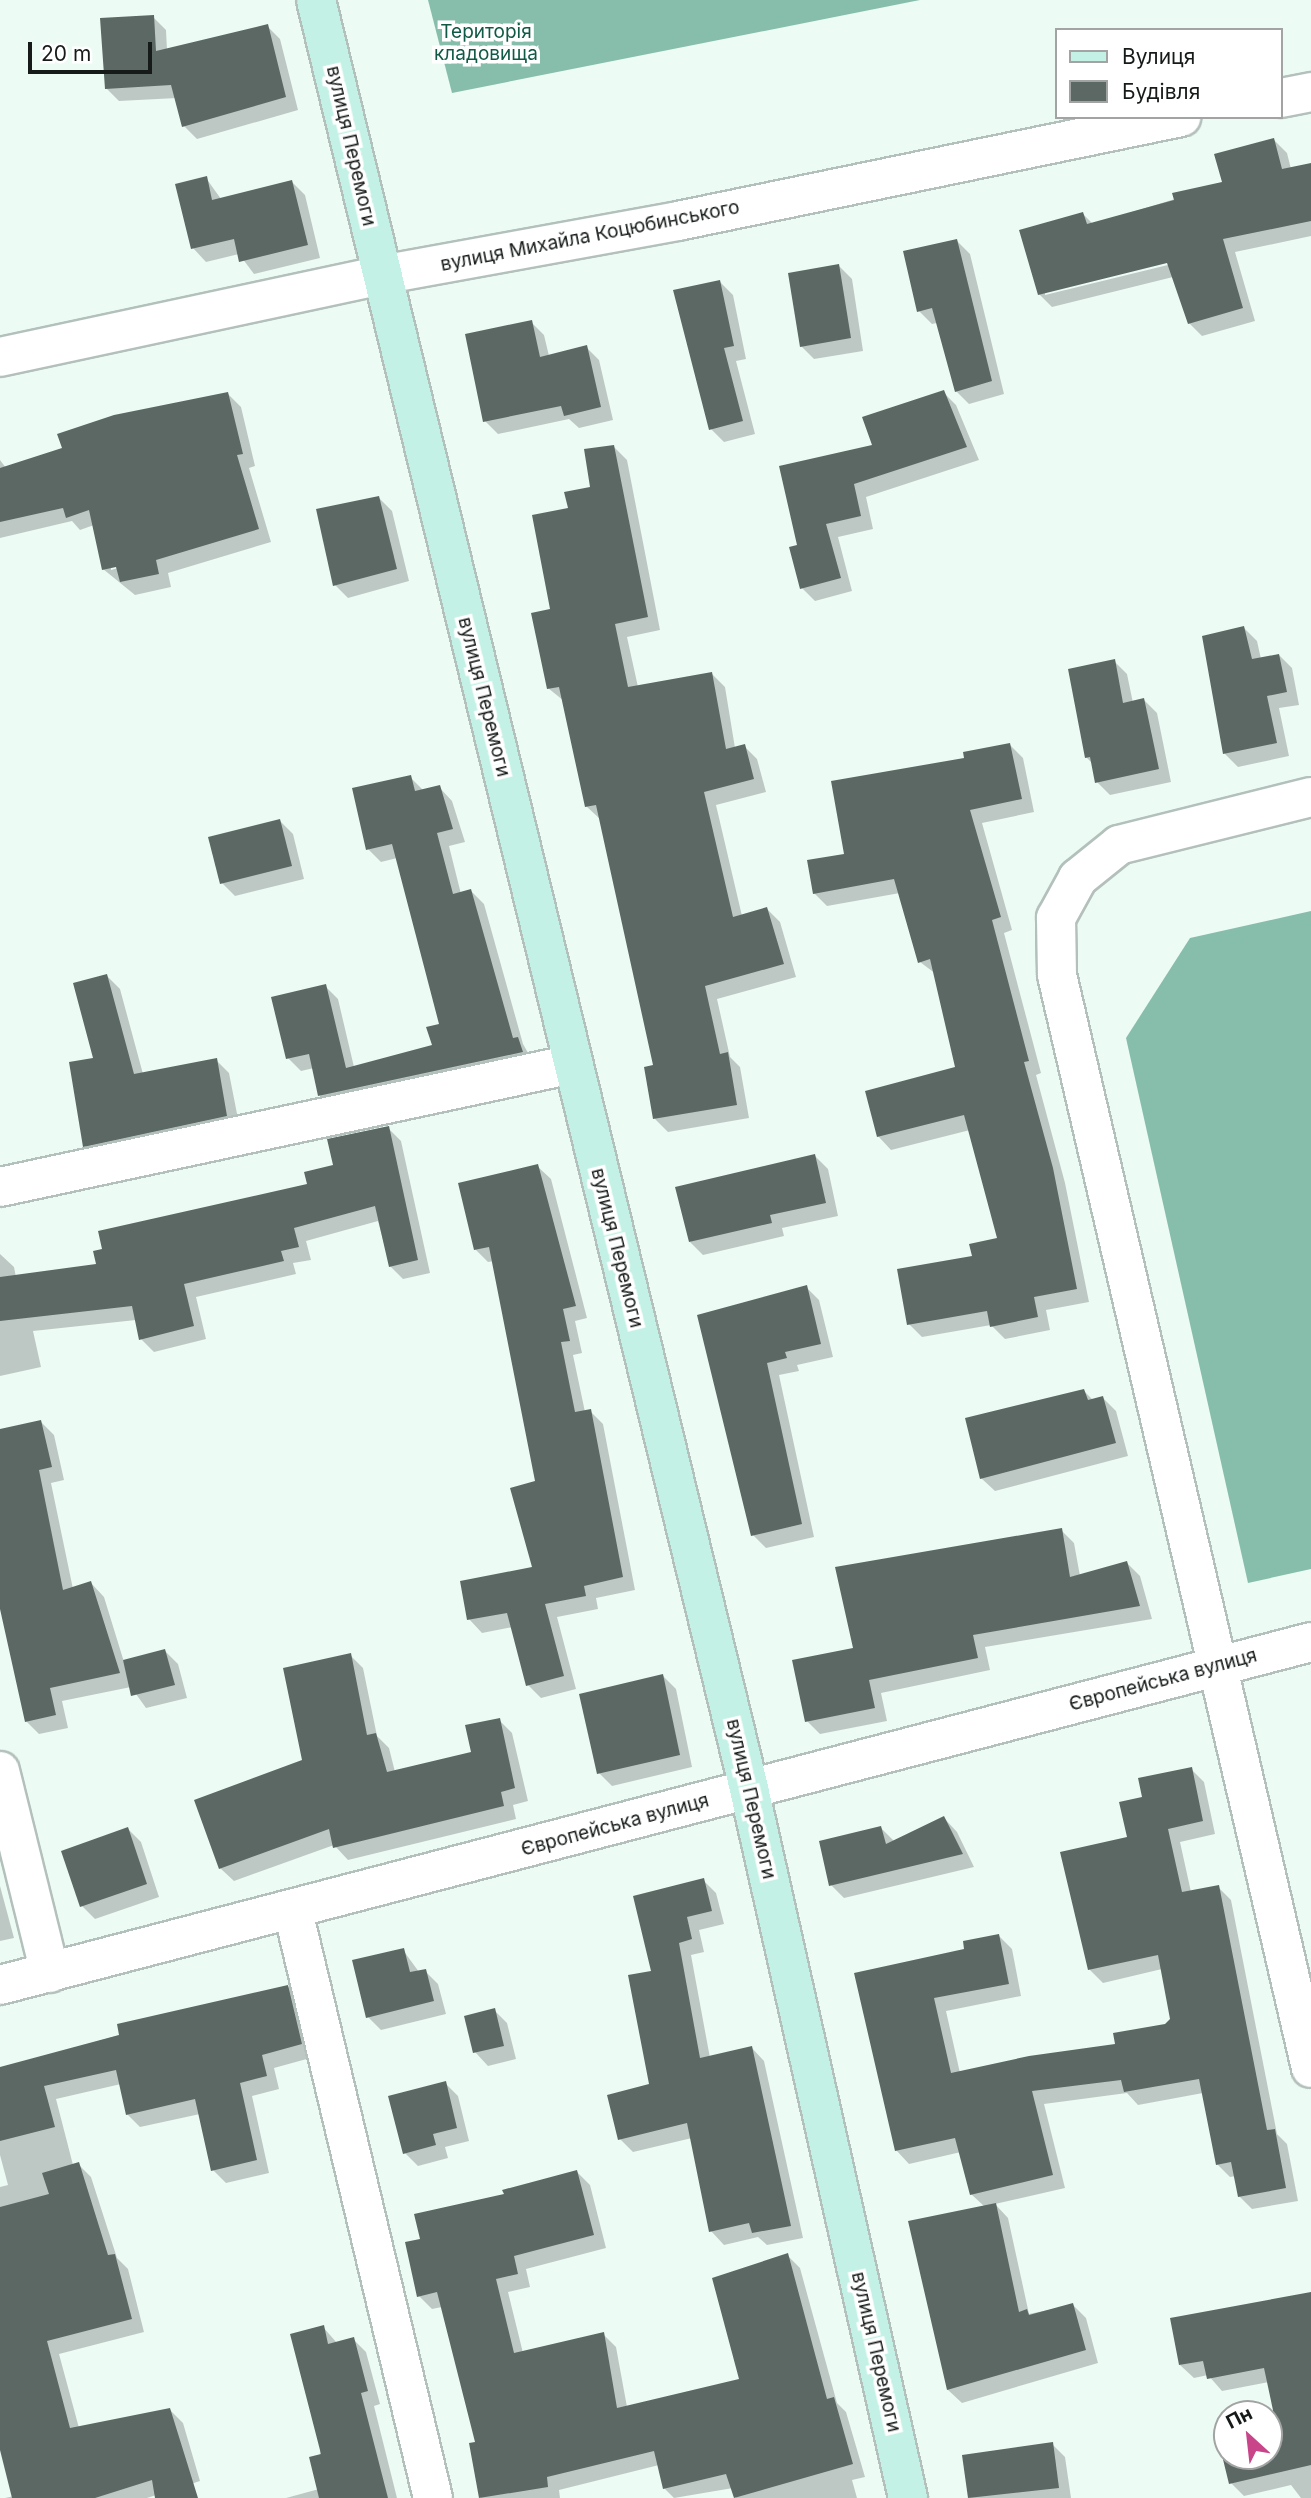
<!DOCTYPE html>
<meta charset="utf-8">
<style>
body{margin:0}
#map{position:relative;width:1311px;height:2498px;overflow:hidden;background:#edfbf5;font-family:Inter,sans-serif}
div>[style]{position:absolute}
.forest>*{inset:0;background:#87beab}
.shadow>*{inset:0;background:#0003}
.building>*{inset:0;background:#5c6864}
.roads{filter:drop-shadow(2px 0 #b3c0bb) drop-shadow(-2px 0 #b3c0bb) drop-shadow(0 2px #b3c0bb) drop-shadow(0 -2px #b3c0bb)}
.street>*{height:38px;margin:-19px;padding:0 19px;transform-origin:19px;border-radius:19px;background:#fff}
.secondary>*{height:38px;margin:-19px;padding:0 19px;transform-origin:19px;border-radius:19px;background:#c4f1e5}
span{translate:-50% -50%;white-space:nowrap;text-align:center;line-height:1.15;-webkit-text-stroke:7px #fff;paint-order:stroke}
.park-label{font-size:19px;color:#115947}
.street-label{font-size:19px;color:#161b19}
.legend{position:absolute;left:1055px;top:28px;width:228px;height:91px;box-sizing:border-box;background:#fff;border:2px solid #a2a4a3;margin:0;padding:9px 12px;list-style:none;font-size:21px;color:#161b19}
.legend li{display:flex;align-items:center;gap:14px;height:35px}
.legend b{width:35px;border:2px solid #a2a4a3}
.north{position:absolute;left:1213px;top:2400px;width:70px;height:70px;box-sizing:border-box;background:#fff;border:2px solid #a2a4a3;border-radius:50%;rotate:333deg;font-size:19px;font-weight:700;line-height:28px;text-align:center;color:#161b19}
.north::after{content:'';display:block;margin:auto;width:24px;height:32px;background:#c8458a;clip-path:polygon(50% 0,100% 100%,50% 72%,0 100%)}
.scale{position:absolute;left:28px;top:42px;width:124px;height:32px;box-sizing:border-box;border:4px solid #161b19;border-top:0;padding-left:9px;font-size:21px;line-height:24px;white-space:nowrap;color:#161b19;-webkit-text-stroke:5px #fff;paint-order:stroke}
</style>
<div id="map">
<div class="forest">
<i style="clip-path:polygon(428px 0,920px 0,452px 93px)"></i>
<i style="clip-path:polygon(1311px 911px,1311px 1569px,1248px 1583px,1126px 1038px,1190px 938px)"></i>
</div>
<div class="shadow">
<i style="clip-path:polygon(153px 17px,166px 30px,167px 50px,267px 26px,280px 39px,298px 110px,197px 139px,184px 126px,177px 98px,119px 101px,106px 88px)"></i>
<i style="clip-path:polygon(evenodd,1274px 140px,1287px 153px,1291px 169px,1311px 165px,1311px 236px,1235px 252px,1255px 321px,1202px 336px,1189px 323px,1173px 277px,1052px 307px,1039px 294px,1083px 214px,1093px 224px,1224px 184px,1274px 140px,1175px 259px,1176px 263px,1045px 295px,1045px 291px,1175px 259px)"></i>
<i style="clip-path:polygon(206px 178px,221px 199px,292px 182px,305px 195px,320px 258px,254px 274px,239px 254px,206px 262px,193px 248px)"></i>
<i style="clip-path:polygon(957px 241px,970px 254px,1004px 394px,969px 404px,956px 391px,937px 323px,932px 324px,919px 311px)"></i>
<i style="clip-path:polygon(839px 266px,852px 279px,863px 351px,814px 359px,801px 346px)"></i>
<i style="clip-path:polygon(720px 282px,733px 295px,746px 359px,736px 361px,755px 434px,724px 442px,711px 429px)"></i>
<i style="clip-path:polygon(531px 322px,544px 335px,549px 356px,586px 347px,599px 360px,613px 420px,579px 428px,569px 419px,498px 434px,485px 421px)"></i>
<i style="clip-path:polygon(943px 392px,956px 405px,979px 460px,866px 497px,873px 529px,838px 537px,852px 591px,815px 601px,802px 588px,799px 546px,874px 446px)"></i>
<i style="clip-path:polygon(evenodd,228px 394px,241px 407px,255px 466px,249px 468px,271px 542px,168px 573px,171px 587px,135px 595px,103px 569px,94px 525px,80px 530px,72px 521px,0 538px,0 460px,6px 468px,228px 394px,111px 566px,125px 566px,111px 570px,111px 566px)"></i>
<i style="clip-path:polygon(613px 446px,627px 460px,660px 630px,627px 637px,638px 687px,712px 674px,725px 687px,735px 748px,744px 746px,757px 759px,766px 792px,716px 805px,742px 916px,767px 909px,780px 922px,796px 977px,717px 999px,730px 1057px,740px 1067px,749px 1118px,668px 1132px,655px 1119px,656px 1067px,600px 819px,586px 806px,564px 701px,548px 688px,552px 610px,570px 510px,592px 488px)"></i>
<i style="clip-path:polygon(379px 498px,392px 511px,409px 581px,348px 598px,335px 585px)"></i>
<i style="clip-path:polygon(1244px 628px,1257px 641px,1261px 659px,1279px 655px,1292px 668px,1299px 705px,1279px 708px,1289px 756px,1238px 767px,1225px 754px)"></i>
<i style="clip-path:polygon(1114px 661px,1127px 674px,1133px 703px,1144px 700px,1157px 713px,1171px 782px,1110px 795px,1097px 782px,1093px 764px,1086px 757px)"></i>
<i style="clip-path:polygon(1010px 745px,1023px 758px,1034px 812px,982px 823px,1012px 930px,1004px 933px,1041px 1073px,1036px 1075px,1065px 1183px,1089px 1302px,1046px 1310px,1050px 1330px,1005px 1339px,991px 1325px,922px 1337px,909px 1324px,974px 1257px,1000px 1240px,970px 1130px,891px 1150px,878px 1136px,957px 1068px,936px 974px,920px 962px,900px 893px,827px 906px,814px 893px,846px 855px,966px 759px)"></i>
<i style="clip-path:polygon(410px 777px,424px 791px,439px 787px,452px 801px,465px 842px,449px 846px,461px 894px,471px 891px,484px 904px,523px 1044px,535px 1065px,333px 1109px,320px 1095px,314px 1068px,301px 1071px,288px 1058px,325px 986px,338px 999px,354px 1067px,434px 1046px,441px 1025px,397px 858px,381px 862px,368px 849px)"></i>
<i style="clip-path:polygon(280px 821px,293px 834px,304px 879px,235px 896px,222px 883px)"></i>
<i style="clip-path:polygon(107px 976px,120px 989px,143px 1074px,216px 1060px,229px 1073px,240px 1129px,98px 1159px,85px 1146px)"></i>
<i style="clip-path:polygon(388px 1128px,401px 1141px,430px 1273px,403px 1279px,390px 1266px,378px 1221px,306px 1241px,311px 1260px,293px 1263px,296px 1274px,196px 1297px,206px 1339px,154px 1352px,141px 1339px,136px 1320px,33px 1331px,41px 1367px,0 1376px,0 1254px,14px 1267px,16px 1277px,98px 1265px,309px 1185px)"></i>
<i style="clip-path:polygon(815px 1156px,828px 1169px,838px 1216px,782px 1228px,784px 1236px,703px 1255px,690px 1242px)"></i>
<i style="clip-path:polygon(537px 1166px,551px 1179px,587px 1318px,575px 1321px,582px 1353px,573px 1355px,585px 1412px,590px 1411px,603px 1424px,635px 1590px,596px 1598px,598px 1609px,557px 1617px,576px 1689px,541px 1698px,528px 1685px,513px 1627px,482px 1633px,469px 1619px,534px 1569px,537px 1483px,494px 1261px,488px 1262px,475px 1249px)"></i>
<i style="clip-path:polygon(806px 1287px,819px 1300px,833px 1357px,797px 1365px,799px 1371px,779px 1375px,814px 1537px,766px 1548px,753px 1535px,699px 1316px)"></i>
<i style="clip-path:polygon(1084px 1391px,1093px 1400px,1103px 1398px,1116px 1411px,1128px 1456px,995px 1491px,981px 1478px)"></i>
<i style="clip-path:polygon(41px 1422px,54px 1435px,64px 1480px,51px 1483px,73px 1589px,91px 1583px,104px 1597px,124px 1662px,165px 1651px,178px 1664px,187px 1698px,146px 1708px,131px 1687px,62px 1701px,68px 1728px,39px 1734px,26px 1721px,0 1590px,0 1431px)"></i>
<i style="clip-path:polygon(1061px 1530px,1074px 1543px,1080px 1576px,1127px 1563px,1140px 1576px,1152px 1619px,985px 1647px,990px 1670px,881px 1693px,887px 1721px,820px 1734px,807px 1721px)"></i>
<i style="clip-path:polygon(350px 1655px,363px 1668px,377px 1736px,389px 1748px,395px 1772px,473px 1754px,499px 1720px,512px 1733px,528px 1801px,513px 1805px,516px 1819px,348px 1860px,334px 1845px,234px 1881px,220px 1868px,304px 1762px)"></i>
<i style="clip-path:polygon(663px 1676px,676px 1689px,692px 1767px,612px 1786px,599px 1773px)"></i>
<i style="clip-path:polygon(1191px 1769px,1204px 1782px,1215px 1834px,1180px 1842px,1191px 1892px,1218px 1887px,1231px 1900px,1277px 2134px,1287px 2144px,1298px 2201px,1252px 2209px,1239px 2196px,1236px 2176px,1230px 2177px,1217px 2164px,1203px 2093px,1138px 2105px,1127px 2093px,1044px 2104px,1065px 2188px,995px 2204px,1008px 2218px,1029px 2314px,1073px 2305px,1086px 2318px,1098px 2363px,962px 2403px,948px 2390px,910px 2223px,985px 2207px,971px 2194px,961px 2152px,909px 2164px,896px 2150px,856px 1975px,966px 1951px,999px 1936px,1012px 1949px,1021px 1996px,946px 2011px,960px 2073px,1117px 2046px,1166px 2025px,1172px 2020px,1162px 1969px,1103px 1983px,1090px 1970px,1144px 1799px)"></i>
<i style="clip-path:polygon(944px 1818px,957px 1832px,974px 1867px,844px 1898px,831px 1885px,881px 1828px,895px 1842px)"></i>
<i style="clip-path:polygon(128px 1829px,141px 1842px,159px 1897px,95px 1919px,82px 1906px)"></i>
<i style="clip-path:polygon(703px 1880px,716px 1893px,724px 1924px,699px 1930px,704px 1952px,691px 1955px,710px 2058px,751px 2047px,764px 2061px,803px 2238px,767px 2245px,758px 2237px,724px 2245px,711px 2231px,692px 2138px,633px 2152px,620px 2139px,651px 2085px,654px 1972px)"></i>
<i style="clip-path:polygon(0 1886px,14px 1938px,0 1941px)"></i>
<i style="clip-path:polygon(403px 1950px,419px 1972px,425px 1971px,438px 1984px,446px 2014px,381px 2030px,368px 2017px)"></i>
<i style="clip-path:polygon(288px 1987px,301px 2000px,314px 2057px,274px 2068px,279px 2089px,252px 2096px,269px 2173px,226px 2183px,213px 2170px,200px 2114px,140px 2127px,127px 2114px,121px 2084px,56px 2099px,73px 2165px,78px 2164px,91px 2177px,117px 2258px,128px 2269px,144px 2332px,59px 2354px,79px 2428px,170px 2410px,183px 2423px,200px 2481px,147px 2498px,5px 2498px,14px 2496px,0 2443px,0 2187px,8px 2185px,0 2155px,0 2069px)"></i>
<i style="clip-path:polygon(494px 2010px,507px 2023px,516px 2059px,488px 2066px,475px 2052px)"></i>
<i style="clip-path:polygon(445px 2083px,458px 2096px,469px 2141px,445px 2147px,448px 2158px,418px 2166px,405px 2153px)"></i>
<i style="clip-path:polygon(577px 2172px,590px 2185px,606px 2248px,526px 2269px,530px 2287px,508px 2292px,523px 2353px,603px 2334px,616px 2347px,627px 2407px,741px 2380px,787px 2255px,800px 2268px,837px 2403px,846px 2412px,865px 2477px,852px 2480px,857px 2498px,736px 2498px,733px 2488px,674px 2498px,664px 2488px,659px 2465px,559px 2490px,560px 2498px,481px 2498px,471px 2445px,477px 2443px,442px 2307px,432px 2309px,419px 2296px,422px 2241px,506px 2195px)"></i>
<i style="clip-path:polygon(1311px 2294px,1311px 2498px,1301px 2498px,1291px 2485px,1244px 2496px,1231px 2483px,1221px 2444px,1227px 2443px,1227px 2456px,1269px 2456px,1269px 2433px,1279px 2431px,1269px 2382px,1222px 2391px,1208px 2375px,1194px 2378px,1180px 2365px)"></i>
<i style="clip-path:polygon(323px 2327px,337px 2343px,353px 2339px,366px 2352px,380px 2404px,374px 2406px,397px 2498px,286px 2498px,319px 2489px)"></i>
<i style="clip-path:polygon(1052px 2444px,1065px 2457px,1071px 2498px,970px 2498px,964px 2457px)"></i>
</div>
<div class="building">
<i style="clip-path:polygon(154px 15px,156px 51px,268px 24px,286px 97px,182px 127px,171px 85px,105px 89px,100px 18px)"></i>
<i style="clip-path:polygon(1274px 138px,1282px 169px,1311px 163px,1311px 221px,1223px 239px,1243px 308px,1188px 324px,1167px 263px,1038px 295px,1019px 230px,1083px 212px,1087px 224px,1174px 200px,1172px 193px,1222px 182px,1214px 154px)"></i>
<i style="clip-path:polygon(207px 176px,212px 200px,292px 180px,308px 245px,239px 262px,234px 239px,191px 249px,175px 184px)"></i>
<i style="clip-path:polygon(957px 239px,992px 381px,955px 392px,932px 308px,917px 312px,903px 251px)"></i>
<i style="clip-path:polygon(839px 264px,851px 338px,800px 347px,788px 273px)"></i>
<i style="clip-path:polygon(720px 280px,734px 346px,724px 348px,743px 421px,709px 430px,673px 290px)"></i>
<i style="clip-path:polygon(532px 320px,540px 357px,587px 345px,601px 407px,564px 416px,561px 406px,483px 422px,465px 334px)"></i>
<i style="clip-path:polygon(944px 390px,967px 447px,854px 484px,861px 516px,826px 524px,841px 578px,800px 589px,789px 547px,797px 545px,779px 466px,872px 445px,862px 417px)"></i>
<i style="clip-path:polygon(228px 392px,243px 454px,237px 455px,259px 529px,156px 560px,159px 574px,120px 582px,116px 567px,102px 570px,89px 510px,66px 518px,63px 508px,0 522px,0 468px,62px 448px,57px 434px,114px 415px)"></i>
<i style="clip-path:polygon(614px 445px,648px 617px,615px 624px,628px 687px,712px 672px,726px 749px,745px 744px,754px 779px,704px 792px,733px 917px,767px 907px,784px 964px,705px 986px,720px 1054px,728px 1052px,737px 1105px,653px 1119px,644px 1067px,653px 1065px,596px 805px,585px 807px,559px 687px,547px 689px,531px 613px,550px 609px,532px 515px,568px 508px,564px 492px,590px 487px,584px 449px)"></i>
<i style="clip-path:polygon(379px 496px,397px 569px,333px 586px,316px 509px)"></i>
<i style="clip-path:polygon(1244px 626px,1252px 659px,1279px 654px,1287px 692px,1267px 696px,1277px 743px,1223px 754px,1202px 636px)"></i>
<i style="clip-path:polygon(1115px 659px,1123px 703px,1144px 698px,1159px 769px,1095px 783px,1090px 757px,1085px 758px,1068px 669px)"></i>
<i style="clip-path:polygon(1010px 743px,1022px 799px,970px 810px,1001px 917px,992px 920px,1029px 1061px,1024px 1062px,1053px 1168px,1077px 1289px,1034px 1297px,1038px 1317px,990px 1327px,987px 1311px,907px 1325px,897px 1269px,972px 1256px,969px 1244px,997px 1238px,964px 1115px,877px 1137px,865px 1091px,955px 1067px,930px 959px,918px 963px,894px 879px,813px 894px,807px 860px,844px 854px,831px 781px,964px 758px,963px 752px)"></i>
<i style="clip-path:polygon(411px 775px,415px 791px,440px 785px,453px 829px,437px 833px,453px 894px,471px 889px,513px 1038px,518px 1037px,523px 1052px,318px 1096px,309px 1054px,286px 1059px,271px 997px,326px 984px,346px 1068px,432px 1045px,426px 1027px,439px 1024px,392px 844px,366px 850px,352px 788px)"></i>
<i style="clip-path:polygon(280px 819px,292px 866px,220px 884px,208px 837px)"></i>
<i style="clip-path:polygon(107px 974px,134px 1074px,217px 1058px,227px 1116px,83px 1147px,69px 1062px,93px 1058px,73px 983px)"></i>
<i style="clip-path:polygon(389px 1126px,418px 1260px,389px 1267px,375px 1206px,294px 1228px,299px 1247px,281px 1251px,284px 1261px,184px 1284px,194px 1326px,139px 1340px,132px 1306px,0 1321px,0 1277px,96px 1264px,93px 1251px,102px 1249px,98px 1231px,307px 1184px,304px 1172px,333px 1165px,327px 1139px)"></i>
<i style="clip-path:polygon(815px 1154px,826px 1203px,770px 1215px,772px 1223px,689px 1242px,675px 1187px)"></i>
<i style="clip-path:polygon(538px 1164px,576px 1306px,563px 1309px,570px 1341px,561px 1342px,575px 1412px,591px 1409px,623px 1577px,584px 1586px,586px 1596px,545px 1604px,564px 1676px,526px 1686px,507px 1613px,467px 1620px,460px 1581px,532px 1567px,510px 1488px,535px 1481px,489px 1247px,474px 1250px,458px 1183px)"></i>
<i style="clip-path:polygon(807px 1285px,821px 1344px,785px 1352px,787px 1358px,767px 1363px,802px 1524px,751px 1536px,697px 1315px)"></i>
<i style="clip-path:polygon(1084px 1389px,1088px 1400px,1103px 1396px,1116px 1443px,980px 1479px,965px 1418px)"></i>
<i style="clip-path:polygon(41px 1420px,52px 1467px,39px 1470px,63px 1590px,91px 1581px,120px 1673px,50px 1688px,56px 1715px,25px 1722px,0 1609px,0 1429px)"></i>
<i style="clip-path:polygon(1062px 1528px,1070px 1577px,1127px 1561px,1140px 1606px,973px 1635px,978px 1658px,869px 1680px,875px 1708px,805px 1722px,792px 1660px,853px 1648px,835px 1567px)"></i>
<i style="clip-path:polygon(165px 1649px,175px 1685px,131px 1696px,123px 1660px)"></i>
<i style="clip-path:polygon(351px 1653px,367px 1735px,376px 1733px,387px 1772px,471px 1752px,465px 1725px,500px 1718px,515px 1788px,501px 1792px,504px 1806px,333px 1848px,329px 1829px,219px 1869px,194px 1800px,302px 1760px,283px 1668px)"></i>
<i style="clip-path:polygon(663px 1674px,680px 1755px,597px 1774px,579px 1694px)"></i>
<i style="clip-path:polygon(1192px 1767px,1203px 1821px,1168px 1829px,1182px 1892px,1219px 1885px,1267px 2130px,1275px 2129px,1286px 2188px,1238px 2197px,1231px 2162px,1216px 2165px,1199px 2079px,1124px 2092px,1121px 2080px,1032px 2091px,1053px 2175px,970px 2195px,955px 2138px,895px 2151px,854px 1973px,964px 1949px,963px 1941px,999px 1934px,1009px 1984px,934px 1998px,951px 2073px,1029px 2056px,1115px 2044px,1113px 2033px,1165px 2024px,1170px 2019px,1158px 1955px,1088px 1970px,1060px 1852px,1127px 1837px,1119px 1802px,1142px 1797px,1138px 1778px)"></i>
<i style="clip-path:polygon(944px 1816px,963px 1854px,829px 1886px,819px 1841px,881px 1826px,886px 1844px)"></i>
<i style="clip-path:polygon(128px 1827px,147px 1884px,80px 1907px,61px 1851px)"></i>
<i style="clip-path:polygon(704px 1878px,712px 1911px,687px 1917px,692px 1939px,679px 1943px,700px 2058px,752px 2046px,791px 2226px,752px 2233px,749px 2223px,709px 2232px,687px 2123px,618px 2140px,607px 2095px,649px 2084px,628px 1975px,651px 1971px,633px 1896px)"></i>
<i style="clip-path:polygon(404px 1948px,410px 1972px,426px 1969px,434px 2001px,366px 2018px,352px 1960px)"></i>
<i style="clip-path:polygon(288px 1985px,302px 2044px,262px 2055px,267px 2076px,240px 2083px,257px 2160px,211px 2171px,195px 2099px,126px 2115px,116px 2070px,44px 2086px,55px 2127px,0 2141px,0 2067px,119px 2035px,117px 2024px)"></i>
<i style="clip-path:polygon(495px 2008px,504px 2046px,473px 2053px,464px 2016px)"></i>
<i style="clip-path:polygon(446px 2081px,457px 2128px,433px 2134px,436px 2145px,403px 2154px,388px 2096px)"></i>
<i style="clip-path:polygon(79px 2162px,108px 2255px,115px 2254px,132px 2319px,47px 2341px,70px 2428px,170px 2408px,198px 2498px,155px 2498px,152px 2480px,95px 2498px,12px 2498px,0 2450px,0 2207px,49px 2194px,42px 2173px)"></i>
<i style="clip-path:polygon(577px 2170px,594px 2235px,514px 2256px,518px 2274px,496px 2279px,514px 2353px,604px 2332px,617px 2408px,739px 2379px,712px 2278px,788px 2253px,827px 2399px,834px 2397px,853px 2464px,734px 2498px,726px 2474px,663px 2489px,654px 2451px,547px 2477px,548px 2487px,479px 2498px,469px 2443px,475px 2442px,437px 2292px,417px 2297px,405px 2242px,420px 2239px,414px 2214px,504px 2194px,502px 2190px)"></i>
<i style="clip-path:polygon(996px 2203px,1019px 2312px,1027px 2309px,1029px 2315px,1073px 2303px,1086px 2350px,947px 2390px,908px 2221px)"></i>
<i style="clip-path:polygon(1311px 2292px,1311px 2465px,1229px 2484px,1219px 2443px,1227px 2441px,1227px 2456px,1269px 2456px,1269px 2431px,1277px 2429px,1264px 2368px,1207px 2379px,1203px 2361px,1179px 2365px,1170px 2318px)"></i>
<i style="clip-path:polygon(324px 2325px,328px 2344px,354px 2337px,368px 2391px,361px 2393px,388px 2498px,319px 2498px,309px 2457px,321px 2454px,290px 2334px)"></i>
<i style="clip-path:polygon(1053px 2442px,1059px 2488px,968px 2498px,962px 2455px)"></i>
</div>
<div class="roads">
<div class="street">
<i style="left:1281px;top:98px;width:31px;rotate:-11deg"></i>
<i style="left:0;top:357px;width:390px;rotate:-12.1deg"></i>
<i style="left:381px;top:275px;width:302px;rotate:-10.3deg"></i>
<i style="left:678px;top:221px;width:514px;rotate:-11.68deg"></i>
<i style="left:1311px;top:797px;width:198px;rotate:166deg"></i>
<i style="left:1119px;top:845px;width:53px;rotate:141.2deg"></i>
<i style="left:1078px;top:878px;width:46px;rotate:118.8deg"></i>
<i style="left:1056px;top:918px;width:57px;rotate:89deg"></i>
<i style="left:1057px;top:975px;width:1122px;rotate:76.92deg"></i>
<i style="left:0;top:1187px;width:586px;rotate:-12.12deg"></i>
<i style="left:0;top:1771px;width:208px;rotate:76.1deg"></i>
<i style="left:293px;top:1911px;width:603px;rotate:76.59deg"></i>
<i style="left:0;top:1985px;width:1355px;rotate:-14.66deg"></i>
</div>
<div class="secondary">
<i style="left:316px;top:0;width:1841px;rotate:76.39deg"></i>
<i style="left:749px;top:1789px;width:727px;rotate:77.36deg"></i>
</div>
</div>
<div class="park-label">
<span style="left:486px;top:43px">Територія<br>кладовища</span>
</div>
<div class="street-label">
<span style="left:351px;top:146px;rotate:77deg">вулиця Перемоги</span>
<span style="left:590px;top:236px;rotate:-11deg">вулиця Михайла Коцюбинського</span>
<span style="left:484px;top:697px;rotate:76deg">вулиця Перемоги</span>
<span style="left:617px;top:1248px;rotate:76deg">вулиця Перемоги</span>
<span style="left:1163px;top:1680px;rotate:-15deg">Європейська вулиця</span>
<span style="left:751px;top:1799px;rotate:77deg">вулиця Перемоги</span>
<span style="left:615px;top:1825px;rotate:-15deg">Європейська вулиця</span>
<span style="left:876px;top:2352px;rotate:77deg">вулиця Перемоги</span>
</div>
<ul class="legend">
<li><b style="height:9px;background:#c4f1e5"></b>Вулиця</li>
<li><b style="height:19px;background:#5c6864"></b>Будівля</li>
</ul>
<div class="north">Пн</div>
<div class="scale">20 m</div>
</div>
